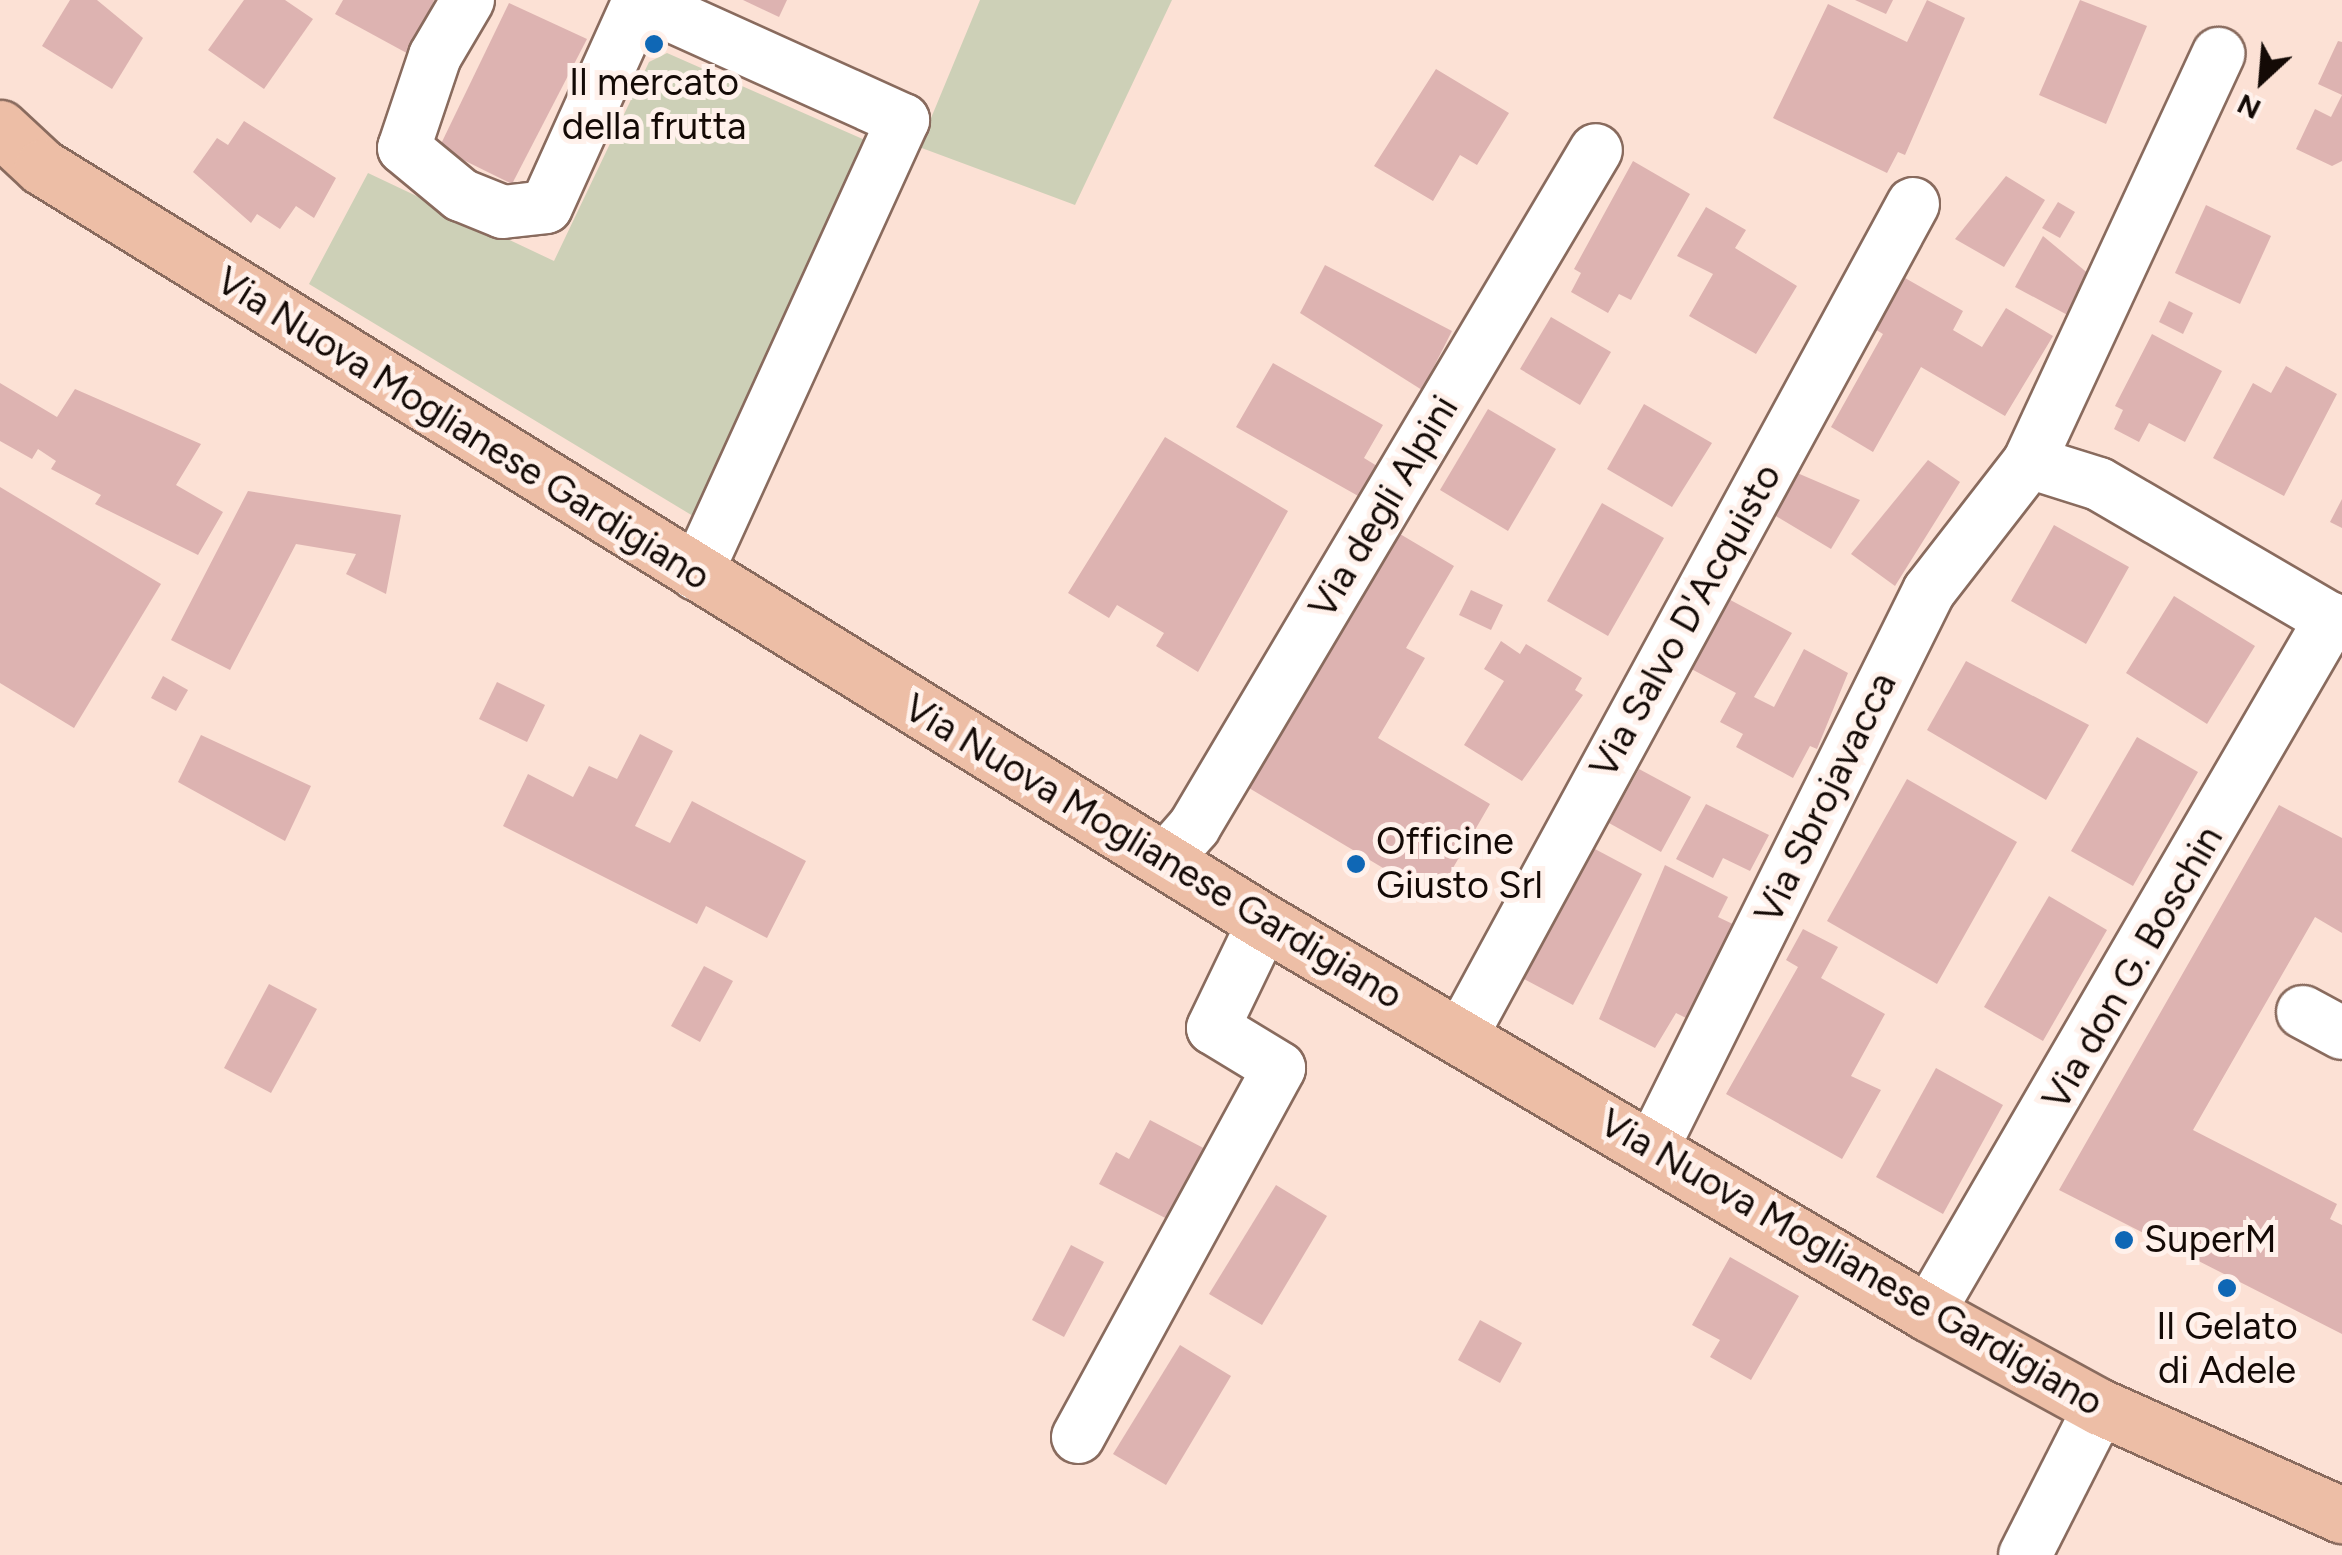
<!DOCTYPE html>
<style>
body{margin:0}
#map{position:relative;width:2342px;height:1555px;overflow:hidden;background:#fce1d5;font-family:Figtree,sans-serif}
div>[style]{position:absolute}
.green>*{inset:0;background:#cdd0b7}
.building>*{inset:0;background:#ddb3b1}
.roads{filter:drop-shadow(2px 0 #896b5e) drop-shadow(-2px 0 #896b5e) drop-shadow(0 2px #896b5e) drop-shadow(0 -2px #896b5e)}
.minor>*{height:52px;margin:-26px;padding:0 26px;transform-origin:26px;border-radius:26px;background:#fff}
.major>*{height:55px;margin:-27.5px;padding:0 27.5px;transform-origin:27.5px;border-radius:27.5px;background:#edbea6}
.dots>*{width:28px;height:28px;translate:-50% -50%;box-sizing:border-box;border:5px solid #fff1eb;border-radius:50%}
span{translate:-50% -50%;white-space:nowrap;text-align:center;line-height:1.15;-webkit-text-stroke:10px #fff1eb;paint-order:stroke}
.poi-label{font-size:38px;color:#140a06}
.left{translate:0 -50%;text-align:left}
.street-label{font-size:38px;color:#140a06}
.north{position:absolute;left:2212px;top:30px;width:100px;height:100px;-webkit-text-stroke:8px #fff1eb;paint-order:stroke;rotate:206deg;font-size:28px;font-weight:700;line-height:40px;text-align:center;color:#140a06}
.north::after{content:'';display:block;margin:auto;width:35px;height:45px;background:#140a06;clip-path:polygon(50% 0,100% 100%,50% 72%,0 100%)}
</style>
<div id="map">
<div class="green">
<i style="clip-path:polygon(980px 0,1172px 0,1075px 205px,919px 147px)"></i>
<i style="clip-path:polygon(667px 53px,874px 144px,693px 516px,309px 284px,368px 173px,554px 261px,649px 62px)"></i>
</div>
<div class="building">
<i style="clip-path:polygon(70px 0,97px 0,143px 38px,112px 89px,42px 46px)"></i>
<i style="clip-path:polygon(244px 0,285px 0,313px 19px,264px 89px,208px 50px)"></i>
<i style="clip-path:polygon(343px 0,434px 0,414px 57px,335px 14px)"></i>
<i style="clip-path:polygon(743px 0,787px 0,779px 17px)"></i>
<i style="clip-path:polygon(1855px 0,1893px 0,1886px 14px)"></i>
<i style="clip-path:polygon(1927px 0,1965px 18px,1905px 155px,1898px 152px,1887px 173px,1773px 118px,1828px 4px,1907px 42px)"></i>
<i style="clip-path:polygon(2080px 0,2147px 26px,2106px 124px,2039px 95px)"></i>
<i style="clip-path:polygon(509px 3px,587px 39px,512px 184px,439px 148px)"></i>
<i style="clip-path:polygon(2338px 41px,2342px 42px,2342px 161px,2332px 166px,2296px 149px,2315px 109px,2331px 117px,2342px 95px,2318px 84px)"></i>
<i style="clip-path:polygon(1436px 69px,1509px 113px,1477px 165px,1460px 155px,1433px 201px,1374px 166px)"></i>
<i style="clip-path:polygon(244px 121px,336px 178px,314px 218px,296px 206px,280px 229px,257px 214px,251px 223px,193px 172px,217px 138px,228px 145px)"></i>
<i style="clip-path:polygon(1633px 161px,1690px 194px,1631px 300px,1619px 294px,1608px 313px,1571px 292px,1581px 273px,1574px 269px)"></i>
<i style="clip-path:polygon(2006px 176px,2045px 200px,2004px 267px,1955px 239px)"></i>
<i style="clip-path:polygon(2058px 202px,2075px 212px,2060px 238px,2042px 228px)"></i>
<i style="clip-path:polygon(2206px 205px,2271px 236px,2240px 304px,2175px 273px)"></i>
<i style="clip-path:polygon(1706px 207px,1746px 230px,1735px 248px,1797px 286px,1756px 354px,1689px 316px,1713px 274px,1677px 256px)"></i>
<i style="clip-path:polygon(2043px 236px,2096px 280px,2075px 319px,2015px 287px)"></i>
<i style="clip-path:polygon(1325px 265px,1452px 331px,1422px 390px,1300px 313px)"></i>
<i style="clip-path:polygon(1898px 274px,1963px 311px,1953px 330px,1982px 347px,2006px 308px,2053px 336px,2005px 416px,1921px 367px,1873px 452px,1831px 427px,1883px 334px,1868px 325px)"></i>
<i style="clip-path:polygon(2169px 301px,2193px 313px,2183px 334px,2159px 322px)"></i>
<i style="clip-path:polygon(1551px 317px,1611px 352px,1580px 405px,1520px 369px)"></i>
<i style="clip-path:polygon(2152px 334px,2222px 371px,2185px 442px,2149px 423px,2139px 442px,2114px 429px,2123px 410px,2115px 406px)"></i>
<i style="clip-path:polygon(1273px 363px,1383px 425px,1364px 458px,1377px 466px,1360px 497px,1236px 427px)"></i>
<i style="clip-path:polygon(2286px 366px,2337px 394px,2284px 496px,2213px 458px,2253px 383px,2271px 393px)"></i>
<i style="clip-path:polygon(0 383px,57px 417px,75px 389px,201px 444px,176px 485px,223px 512px,198px 555px,95px 504px,101px 495px,51px 469px,56px 461px,38px 449px,32px 459px,0 441px)"></i>
<i style="clip-path:polygon(1644px 404px,1712px 443px,1672px 507px,1607px 469px)"></i>
<i style="clip-path:polygon(1488px 409px,1556px 449px,1508px 531px,1440px 490px)"></i>
<i style="clip-path:polygon(1165px 437px,1288px 511px,1198px 672px,1156px 646px,1164px 633px,1117px 605px,1109px 618px,1068px 593px)"></i>
<i style="clip-path:polygon(1928px 460px,1960px 482px,1895px 586px,1851px 554px)"></i>
<i style="clip-path:polygon(1788px 469px,1860px 500px,1831px 549px,1766px 510px)"></i>
<i style="clip-path:polygon(0 487px,161px 584px,74px 728px,0 683px)"></i>
<i style="clip-path:polygon(248px 491px,401px 515px,386px 594px,346px 574px,356px 554px,296px 544px,230px 670px,171px 640px)"></i>
<i style="clip-path:polygon(2342px 499px,2342px 528px,2330px 522px)"></i>
<i style="clip-path:polygon(1602px 503px,1664px 538px,1608px 636px,1547px 601px)"></i>
<i style="clip-path:polygon(2054px 525px,2129px 567px,2086px 644px,2011px 601px)"></i>
<i style="clip-path:polygon(1400px 534px,1454px 566px,1406px 648px,1425px 658px,1378px 738px,1490px 804px,1435px 899px,1249px 788px)"></i>
<i style="clip-path:polygon(1471px 590px,1503px 605px,1491px 630px,1459px 615px)"></i>
<i style="clip-path:polygon(1721px 595px,1792px 633px,1754px 697px,1774px 707px,1804px 649px,1848px 673px,1817px 749px,1810px 746px,1793px 778px,1736px 747px,1743px 734px,1720px 722px,1736px 693px,1684px 665px)"></i>
<i style="clip-path:polygon(2174px 596px,2255px 646px,2207px 724px,2126px 673px)"></i>
<i style="clip-path:polygon(1501px 641px,1520px 654px,1526px 644px,1582px 678px,1575px 690px,1583px 695px,1522px 781px,1464px 745px,1504px 681px,1484px 669px)"></i>
<i style="clip-path:polygon(1966px 661px,2089px 725px,2046px 800px,1927px 730px)"></i>
<i style="clip-path:polygon(163px 676px,188px 690px,176px 711px,151px 698px)"></i>
<i style="clip-path:polygon(497px 682px,545px 705px,527px 742px,479px 719px)"></i>
<i style="clip-path:polygon(640px 734px,673px 751px,635px 826px,670px 843px,692px 801px,806px 861px,767px 938px,706px 906px,697px 924px,503px 826px,528px 774px,573px 797px,589px 766px,617px 779px)"></i>
<i style="clip-path:polygon(201px 735px,311px 786px,285px 841px,178px 782px)"></i>
<i style="clip-path:polygon(2137px 737px,2198px 772px,2133px 886px,2071px 851px)"></i>
<i style="clip-path:polygon(1639px 769px,1691px 797px,1661px 852px,1609px 823px)"></i>
<i style="clip-path:polygon(1907px 779px,2017px 842px,1937px 984px,1827px 921px)"></i>
<i style="clip-path:polygon(1706px 804px,1769px 835px,1750px 871px,1723px 858px,1713px 878px,1676px 859px)"></i>
<i style="clip-path:polygon(2279px 805px,2342px 838px,2342px 933px,2315px 917px,2193px 1130px,2337px 1204px,2330px 1219px,2342px 1225px,2342px 1334px,2059px 1190px)"></i>
<i style="clip-path:polygon(1578px 840px,1642px 874px,1573px 1005px,1509px 971px)"></i>
<i style="clip-path:polygon(1665px 865px,1728px 897px,1718px 917px,1739px 927px,1692px 1021px,1676px 1013px,1655px 1048px,1599px 1019px)"></i>
<i style="clip-path:polygon(2049px 896px,2107px 930px,2043px 1041px,1984px 1007px)"></i>
<i style="clip-path:polygon(1803px 929px,1838px 947px,1821px 978px,1885px 1014px,1851px 1076px,1881px 1090px,1842px 1159px,1726px 1094px,1798px 967px,1786px 960px)"></i>
<i style="clip-path:polygon(704px 966px,733px 981px,700px 1042px,671px 1026px)"></i>
<i style="clip-path:polygon(269px 984px,317px 1009px,271px 1093px,224px 1068px)"></i>
<i style="clip-path:polygon(1936px 1068px,2003px 1105px,1943px 1214px,1876px 1177px)"></i>
<i style="clip-path:polygon(1150px 1120px,1211px 1152px,1175px 1223px,1099px 1184px,1116px 1152px,1129px 1159px)"></i>
<i style="clip-path:polygon(1276px 1185px,1327px 1216px,1262px 1325px,1209px 1294px)"></i>
<i style="clip-path:polygon(1071px 1245px,1104px 1262px,1064px 1337px,1032px 1320px)"></i>
<i style="clip-path:polygon(1730px 1257px,1799px 1296px,1751px 1380px,1710px 1357px,1720px 1340px,1692px 1325px)"></i>
<i style="clip-path:polygon(1480px 1320px,1522px 1343px,1500px 1383px,1458px 1360px)"></i>
<i style="clip-path:polygon(1180px 1345px,1231px 1376px,1166px 1485px,1113px 1454px)"></i>
</div>
<div class="roads">
<div class="minor">
<i style="left:468px;top:0;width:65px;rotate:120.5deg"></i>
<i style="left:435px;top:56px;width:97px;rotate:108.6deg"></i>
<i style="left:404px;top:148px;width:74px;rotate:39.5deg"></i>
<i style="left:461px;top:195px;width:45px;rotate:22deg"></i>
<i style="left:503px;top:212px;width:43px;rotate:-6.6deg"></i>
<i style="left:546px;top:207px;width:226px;rotate:-65.7deg"></i>
<i style="left:637px;top:0;width:292px;rotate:24.3deg"></i>
<i style="left:903px;top:120px;width:499px;rotate:114.5deg"></i>
<i style="left:2029px;top:462px;width:450px;rotate:-65.1deg"></i>
<i style="left:1165px;top:860px;width:44px;rotate:-48.7deg"></i>
<i style="left:1194px;top:827px;width:787px;rotate:-59.3deg"></i>
<i style="left:2303px;top:1012px;width:44px;rotate:28.3deg"></i>
<i style="left:1460px;top:1038px;width:949px;rotate:-61.49deg"></i>
<i style="left:1651px;top:1151px;width:625px;rotate:-63.6deg"></i>
<i style="left:1929px;top:591px;width:163px;rotate:-52.2deg"></i>
<i style="left:2029px;top:462px;width:73px;rotate:17.4deg"></i>
<i style="left:2099px;top:484px;width:281px;rotate:30.3deg"></i>
<i style="left:1928px;top:1313px;width:803px;rotate:-59.86deg"></i>
<i style="left:1078px;top:1437px;width:420px;rotate:-61.4deg"></i>
<i style="left:1279px;top:1068px;width:77px;rotate:-148.8deg"></i>
<i style="left:1213px;top:1028px;width:118px;rotate:-64.3deg"></i>
<i style="left:2025px;top:1555px;width:166px;rotate:-63.1deg"></i>
</div>
<div class="major">
<i style="left:0;top:128px;width:57px;rotate:42.9deg"></i>
<i style="left:42px;top:167px;width:1436px;rotate:31.71deg"></i>
<i style="left:1264px;top:922px;width:771px;rotate:30.49deg"></i>
<i style="left:1928px;top:1313px;width:196px;rotate:28.7deg"></i>
<i style="left:2100px;top:1407px;width:265px;rotate:24.1deg"></i>
</div>
</div>
<div class="dots">
<i style="left:654px;top:44px;background:#0f67b5"></i>
<i style="left:1356px;top:864px;background:#0f67b5"></i>
<i style="left:2124px;top:1240px;background:#0f67b5"></i>
<i style="left:2227px;top:1288px;background:#0f67b5"></i>
</div>
<div class="poi-label">
<span style="left:654px;top:105px">Il mercato<br>della frutta</span>
<span class="left" style="left:1376px;top:864px">Officine<br>Giusto Srl</span>
<span class="left" style="left:2144px;top:1240px">SuperM</span>
<span style="left:2227px;top:1349px">Il Gelato<br>di Adele</span>
</div>
<div class="street-label">
<span style="left:463px;top:429px;rotate:32deg">Via Nuova Moglianese Gardigiano</span>
<span style="left:1384px;top:507px;rotate:-59deg">Via degli Alpini</span>
<span style="left:1686px;top:621px;rotate:-61deg">Via Salvo D'Acquisto</span>
<span style="left:1826px;top:798px;rotate:-64deg">Via Sbrojavacca</span>
<span style="left:1153px;top:852px;rotate:31deg">Via Nuova Moglianese Gardigiano</span>
<span style="left:2133px;top:968px;rotate:-60deg">Via don G. Boschin</span>
<span style="left:1851px;top:1263px;rotate:30deg">Via Nuova Moglianese Gardigiano</span>
</div>
<div class="north">N</div>
</div>
